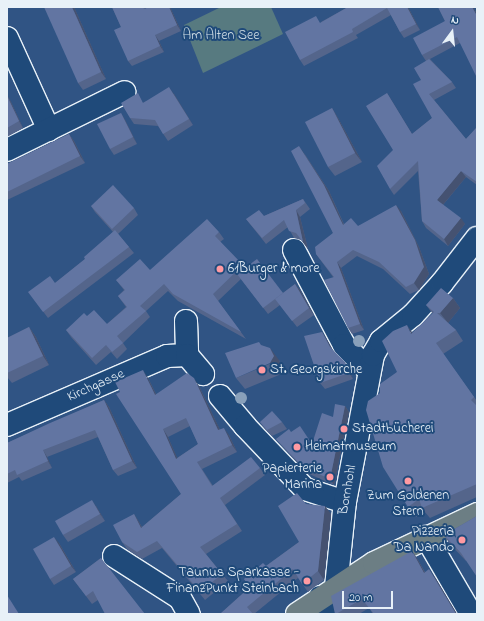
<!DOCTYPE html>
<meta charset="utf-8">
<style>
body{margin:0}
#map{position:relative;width:484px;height:621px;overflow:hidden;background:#305484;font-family:"Indie Flower",sans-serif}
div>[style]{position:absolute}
.green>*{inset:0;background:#577a80}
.roads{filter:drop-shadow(1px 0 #e8f1f8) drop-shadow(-1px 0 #e8f1f8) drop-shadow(0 1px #e8f1f8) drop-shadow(0 -1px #e8f1f8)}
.minor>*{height:22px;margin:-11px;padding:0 11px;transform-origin:11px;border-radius:11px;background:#1f4a7a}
.major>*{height:22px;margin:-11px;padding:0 11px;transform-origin:11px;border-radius:11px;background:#6c7e84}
.trees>*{width:12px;height:12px;margin:-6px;border-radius:50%;background:#89a0ba}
.wall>*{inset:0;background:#54658b}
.shaded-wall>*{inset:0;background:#455271}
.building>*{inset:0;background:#6275a2}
.dots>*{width:11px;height:11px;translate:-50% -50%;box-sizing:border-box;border:2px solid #1f4a7a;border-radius:50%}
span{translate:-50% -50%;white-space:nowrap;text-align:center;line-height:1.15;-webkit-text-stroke:4px #1f4a7a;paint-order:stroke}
.park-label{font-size:14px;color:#d2dfe6}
.poi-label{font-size:14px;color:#e8f1f8}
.left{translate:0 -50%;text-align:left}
.right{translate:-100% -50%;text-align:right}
.street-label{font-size:14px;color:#e8f1f8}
.frame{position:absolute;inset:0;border:8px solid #e8f1f8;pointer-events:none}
.north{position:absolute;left:432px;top:12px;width:40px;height:40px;-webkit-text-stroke:3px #1f4a7a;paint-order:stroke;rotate:15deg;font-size:11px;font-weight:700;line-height:16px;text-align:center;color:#e8f1f8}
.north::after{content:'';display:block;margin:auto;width:14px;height:18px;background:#e8f1f8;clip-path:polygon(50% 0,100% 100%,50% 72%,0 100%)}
.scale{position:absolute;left:342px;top:591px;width:51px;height:18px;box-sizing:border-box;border:2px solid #e8f1f8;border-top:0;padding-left:5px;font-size:12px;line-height:14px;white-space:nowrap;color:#e8f1f8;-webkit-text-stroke:3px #1f4a7a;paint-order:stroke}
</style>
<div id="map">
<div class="green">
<i style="clip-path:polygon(221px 7px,271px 7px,283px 34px,203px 73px,184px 25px)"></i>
</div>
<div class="roads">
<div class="minor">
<i style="left:7px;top:38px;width:101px;rotate:65.5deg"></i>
<i style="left:7px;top:150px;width:131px;rotate:-26.2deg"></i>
<i style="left:294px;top:250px;width:107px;rotate:62.2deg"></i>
<i style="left:344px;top:345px;width:35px;rotate:46deg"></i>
<i style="left:186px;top:321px;width:34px;rotate:88deg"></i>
<i style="left:220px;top:396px;width:39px;rotate:50deg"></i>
<i style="left:245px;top:426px;width:87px;rotate:46.4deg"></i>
<i style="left:305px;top:489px;width:42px;rotate:18deg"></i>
<i style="left:7px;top:425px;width:174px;rotate:-23.3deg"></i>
<i style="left:167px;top:356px;width:20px;rotate:-3deg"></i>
<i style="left:187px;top:355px;width:25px;rotate:50deg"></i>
<i style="left:426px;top:537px;width:89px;rotate:59.7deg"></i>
<i style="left:114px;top:556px;width:78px;rotate:32.5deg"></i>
<i style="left:180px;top:598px;width:18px;rotate:61deg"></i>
<i style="left:336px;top:587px;width:85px;rotate:-84deg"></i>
<i style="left:345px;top:502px;width:150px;rotate:-79.2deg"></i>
<i style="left:373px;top:355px;width:16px;rotate:-60deg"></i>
<i style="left:381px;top:341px;width:41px;rotate:-39.1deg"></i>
<i style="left:413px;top:315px;width:43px;rotate:-47.8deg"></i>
<i style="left:442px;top:283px;width:57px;rotate:-52.1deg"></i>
<i style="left:320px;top:597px;width:19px;rotate:65deg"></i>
</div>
<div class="major">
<i style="left:297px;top:614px;width:92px;rotate:-33.5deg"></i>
<i style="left:374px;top:563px;width:114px;rotate:-25.4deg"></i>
</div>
</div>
<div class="trees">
<i style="left:359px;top:341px"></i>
<i style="left:241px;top:398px"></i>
</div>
<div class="wall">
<i style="clip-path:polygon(74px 7px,106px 79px,83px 90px,78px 83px)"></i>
<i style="clip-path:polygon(112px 7px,145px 7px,145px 9px,170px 7px,181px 31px,159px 41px,164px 52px,132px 66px,128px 61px,121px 27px)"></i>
<i style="clip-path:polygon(348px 7px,408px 7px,420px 30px,404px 38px,400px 32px,391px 15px,356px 35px,358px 38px,304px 66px,300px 60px,321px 22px)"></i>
<i style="clip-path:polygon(438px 7px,473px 7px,477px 14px,460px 43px,430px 59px,452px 82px,456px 88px,434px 100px,466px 139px,477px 127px,477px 185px,466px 177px,443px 205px,465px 224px,448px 246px,426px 228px,422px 221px,418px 171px,394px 195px,390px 189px,393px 150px,387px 93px,412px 134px,432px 118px,421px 80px,426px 61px,422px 55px,445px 21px)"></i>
<i style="clip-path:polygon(174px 94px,193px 125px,168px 141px,158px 126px,134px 124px,130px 118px,144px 102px)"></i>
<i style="clip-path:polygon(7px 95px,11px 102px,23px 128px,7px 137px)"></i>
<i style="clip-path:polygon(332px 108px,338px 118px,362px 162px,335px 176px,328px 167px)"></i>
<i style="clip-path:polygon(121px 113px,125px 120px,137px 144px,114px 155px,110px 149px)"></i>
<i style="clip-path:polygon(69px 134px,74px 141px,85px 163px,7px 200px,7px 164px)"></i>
<i style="clip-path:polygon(304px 153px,329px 191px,344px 224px,358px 226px,401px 211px,419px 247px,429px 274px,419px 290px,410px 294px,383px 269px,357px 256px,341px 268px,364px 330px,352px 334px,348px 328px,333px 277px,316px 254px,333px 233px)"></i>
<i style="clip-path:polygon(303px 199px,310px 209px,300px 217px,308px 249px,301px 240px,294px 238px,288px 227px,266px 244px,246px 219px,264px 216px)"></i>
<i style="clip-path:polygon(91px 206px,134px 208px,138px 215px,118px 234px,129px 247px,134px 253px,48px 318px,33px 298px,55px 283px,85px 259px,113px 232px,95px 212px)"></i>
<i style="clip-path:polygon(219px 232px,224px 239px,220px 242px,245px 268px,283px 293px,295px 284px,300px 290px,314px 315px,297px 327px,280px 305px,268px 314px,241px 279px,218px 301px,246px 339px,178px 301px,168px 291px,146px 311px,150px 317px,123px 343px,127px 349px,117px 359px,111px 352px,96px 365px,71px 337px,66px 330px,87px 316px,107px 324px,126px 307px,118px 296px,124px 290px,116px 280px,150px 270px)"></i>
<i style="clip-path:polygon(453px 298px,460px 308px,448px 323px,456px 330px,463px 341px,443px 354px,477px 401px,477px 497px,430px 518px,424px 511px,416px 517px,408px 507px,380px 393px,397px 372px,413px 333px,433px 314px,426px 305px)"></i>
<i style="clip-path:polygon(29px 327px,36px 337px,49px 365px,12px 383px,7px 377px,7px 338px)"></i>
<i style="clip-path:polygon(322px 332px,332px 349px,349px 369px,353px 379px,325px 389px,320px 383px)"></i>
<i style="clip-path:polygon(279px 360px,282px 367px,279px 375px,245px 389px,236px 378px)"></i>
<i style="clip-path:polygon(evenodd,148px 378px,156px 394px,199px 386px,220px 430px,229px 435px,237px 452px,202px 469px,213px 486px,260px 468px,265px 475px,225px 505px,242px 531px,206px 554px,222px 574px,228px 581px,205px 600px,162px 548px,142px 559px,127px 549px,122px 542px,134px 514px,142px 527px,181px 494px,148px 378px,190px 426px,198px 444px,177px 458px,168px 437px,190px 426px)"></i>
<i style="clip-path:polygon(104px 400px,109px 407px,137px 468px,118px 476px,113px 470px,98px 437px,47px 457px,52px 468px,22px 481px,19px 477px,7px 483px,7px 443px)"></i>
<i style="clip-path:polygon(345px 406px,349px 412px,334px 485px,307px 473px,281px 445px,276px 439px,291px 432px,312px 444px,333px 417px)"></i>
<i style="clip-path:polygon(260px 422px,282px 422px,287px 429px,272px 436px,265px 429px)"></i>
<i style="clip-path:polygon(306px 504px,331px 514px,324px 580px,308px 592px,298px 578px,254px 614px,220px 614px,250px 587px,244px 579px,266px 566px,299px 542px)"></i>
<i style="clip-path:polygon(96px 506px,105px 521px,68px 542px,63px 535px)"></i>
<i style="clip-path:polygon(477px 516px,466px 561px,450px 544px,444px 535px)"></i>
<i style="clip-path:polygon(59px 543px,76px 572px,54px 585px,50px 579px)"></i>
<i style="clip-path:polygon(412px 551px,418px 560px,425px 572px,436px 579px,457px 614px,373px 614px,369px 608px,359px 614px,335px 614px)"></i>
<i style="clip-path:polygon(101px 558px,98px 600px,92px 604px,73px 579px)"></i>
</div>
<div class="shaded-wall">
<i style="clip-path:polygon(72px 7px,74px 7px,106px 79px,101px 72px)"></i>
<i style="clip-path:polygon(169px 7px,170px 7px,181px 31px,177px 25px)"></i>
<i style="clip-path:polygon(407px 7px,408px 7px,420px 30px,416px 24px)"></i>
<i style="clip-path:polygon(472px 7px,473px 7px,477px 14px,477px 16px)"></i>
<i style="clip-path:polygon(155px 35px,159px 41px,164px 52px,160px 46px)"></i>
<i style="clip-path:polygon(169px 87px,174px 94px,193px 125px,189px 119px)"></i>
<i style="clip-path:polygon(387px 93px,391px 100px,416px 141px,412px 134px)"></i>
<i style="clip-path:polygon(7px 95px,11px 102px,23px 128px,19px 121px)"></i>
<i style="clip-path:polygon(332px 108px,338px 118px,362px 162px,355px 153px)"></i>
<i style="clip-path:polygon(121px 113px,125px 120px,137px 144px,133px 137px)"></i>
<i style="clip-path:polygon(69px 134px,74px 141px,85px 163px,80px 156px)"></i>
<i style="clip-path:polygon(299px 146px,329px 191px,347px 232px,343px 225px)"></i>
<i style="clip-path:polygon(461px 171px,466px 177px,442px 206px,437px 200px)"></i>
<i style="clip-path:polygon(396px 205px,401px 211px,419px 247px,429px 274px,419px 290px,414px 283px)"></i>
<i style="clip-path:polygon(296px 210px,300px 217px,308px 249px,303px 242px)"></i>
<i style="clip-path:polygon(461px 218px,465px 224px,448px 246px,444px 239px)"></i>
<i style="clip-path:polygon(337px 262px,341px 268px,364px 330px,360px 324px)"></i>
<i style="clip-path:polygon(295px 284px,300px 290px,314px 315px,309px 308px)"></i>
<i style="clip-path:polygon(453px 298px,460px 308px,448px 323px,440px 313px)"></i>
<i style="clip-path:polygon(407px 325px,414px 335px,411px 334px)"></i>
<i style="clip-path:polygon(29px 327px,36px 337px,49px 365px,43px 356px)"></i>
<i style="clip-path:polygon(322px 332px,326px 338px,335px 354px,330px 347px)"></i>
<i style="clip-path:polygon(270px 348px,279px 360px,282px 367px,279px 375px,270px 363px)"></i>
<i style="clip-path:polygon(345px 362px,349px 369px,353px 379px,349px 373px)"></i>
<i style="clip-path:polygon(143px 370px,148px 378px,160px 402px,155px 395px)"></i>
<i style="clip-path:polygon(194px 378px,199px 386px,224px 438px,218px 430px)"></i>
<i style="clip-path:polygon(104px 400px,109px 407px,137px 468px,132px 461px)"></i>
<i style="clip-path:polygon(345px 406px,349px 412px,334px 485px,330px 479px)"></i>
<i style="clip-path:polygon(224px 428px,229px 435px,237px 452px,232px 445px)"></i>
<i style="clip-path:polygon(163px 429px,168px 437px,181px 466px,176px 459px)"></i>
<i style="clip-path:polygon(43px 450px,47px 457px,52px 468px,48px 461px)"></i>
<i style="clip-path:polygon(92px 500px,96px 506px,105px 521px,100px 514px)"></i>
<i style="clip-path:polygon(325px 506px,331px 514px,324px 580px,318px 571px)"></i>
<i style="clip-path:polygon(134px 514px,139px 522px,146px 535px,141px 528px)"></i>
<i style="clip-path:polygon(54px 537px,59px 543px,76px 572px,71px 566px)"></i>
<i style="clip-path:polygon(412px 551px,418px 560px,430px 582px,424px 573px)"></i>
<i style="clip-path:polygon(429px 569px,436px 579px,457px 614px,456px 614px)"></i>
</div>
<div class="building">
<i style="clip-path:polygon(44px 7px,72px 7px,101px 72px,78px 83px)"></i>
<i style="clip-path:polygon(112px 7px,143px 7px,144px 9px,149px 7px,169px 7px,177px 25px,155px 35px,160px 46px,128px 61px,114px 30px,121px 27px)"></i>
<i style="clip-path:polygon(348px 7px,407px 7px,416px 24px,400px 32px,387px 8px,352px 29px,353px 32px,300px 60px,285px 32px,316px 16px,320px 23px)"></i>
<i style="clip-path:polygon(438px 7px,472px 7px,477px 16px,477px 78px,457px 37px,422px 55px,413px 38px,445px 21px)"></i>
<i style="clip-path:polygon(429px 59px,452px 82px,429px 94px,466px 139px,477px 127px,477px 182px,461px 171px,437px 200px,461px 218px,444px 239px,422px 221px,418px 161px,390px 189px,377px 166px,393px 150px,366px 106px,387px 93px,412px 134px,432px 118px,413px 84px,421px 80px,414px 68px)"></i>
<i style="clip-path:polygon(169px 87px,189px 119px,163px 134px,155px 120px,130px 118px,121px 103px,138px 93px,143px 103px)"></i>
<i style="clip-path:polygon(7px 96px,19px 121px,7px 128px)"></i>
<i style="clip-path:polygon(332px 108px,355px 153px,328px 167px,305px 122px)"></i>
<i style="clip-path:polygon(121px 113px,133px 137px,110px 149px,97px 124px)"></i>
<i style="clip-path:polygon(69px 134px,80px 156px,7px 192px,7px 164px)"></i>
<i style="clip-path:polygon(299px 146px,324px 185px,343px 225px,351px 218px,358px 226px,396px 205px,415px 240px,424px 267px,414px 283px,406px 287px,379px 262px,353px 250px,337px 262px,360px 324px,348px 328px,324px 280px,334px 277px,316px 254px,315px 247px,333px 233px,291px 151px)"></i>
<i style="clip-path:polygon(113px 185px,134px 208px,112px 229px,91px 206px)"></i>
<i style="clip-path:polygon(303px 199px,305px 203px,296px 210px,303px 242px,296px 233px,289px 231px,284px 220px,262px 238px,246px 219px,259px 210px,264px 216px)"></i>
<i style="clip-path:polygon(207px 219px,219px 232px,215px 236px,243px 265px,213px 294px,241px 332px,173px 294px,164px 284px,140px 306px,146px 311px,117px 336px,123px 343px,112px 352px,106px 345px,92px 358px,66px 330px,84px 313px,87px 316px,94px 310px,107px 324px,127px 307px,118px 296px,125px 290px,116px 280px,140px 259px,150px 270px)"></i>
<i style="clip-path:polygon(115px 230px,129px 247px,43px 312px,28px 292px,50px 276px,55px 283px,85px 259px,84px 257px)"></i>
<i style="clip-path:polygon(257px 259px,283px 293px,263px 308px,237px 274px)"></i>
<i style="clip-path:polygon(295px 284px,309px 308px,292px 321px,275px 299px)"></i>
<i style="clip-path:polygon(441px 288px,453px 298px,440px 313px,437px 313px,456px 330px,436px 343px,474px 397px,471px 400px,477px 406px,477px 484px,422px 508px,419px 499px,408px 507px,383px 467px,366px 410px,368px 401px,380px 393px,380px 384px,397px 372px,382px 341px,393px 331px,407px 325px,411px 334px,434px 312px,426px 305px)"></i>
<i style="clip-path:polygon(29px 327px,43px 356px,7px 373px,7px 338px)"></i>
<i style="clip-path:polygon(322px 332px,330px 347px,345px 362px,349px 373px,320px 383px,304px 336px)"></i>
<i style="clip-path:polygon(259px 342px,261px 345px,270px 348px,274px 356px,270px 363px,236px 378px,225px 353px)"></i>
<i style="clip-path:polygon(evenodd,143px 370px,155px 395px,187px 373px,194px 378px,218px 430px,224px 428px,232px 445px,197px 462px,212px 486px,251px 457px,260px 468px,220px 498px,237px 524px,200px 547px,222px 574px,200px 592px,157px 541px,137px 552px,122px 542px,113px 525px,134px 514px,141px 528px,181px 494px,116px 394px,120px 392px,115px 382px,143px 370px,186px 418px,198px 444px,176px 459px,163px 429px,186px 418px)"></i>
<i style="clip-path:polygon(104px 400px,132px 461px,113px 470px,95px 430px,43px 450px,48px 461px,17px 475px,15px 470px,7px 474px,7px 443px,50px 423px)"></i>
<i style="clip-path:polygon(335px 404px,345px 406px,330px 479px,303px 467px,276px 439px,289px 429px,291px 432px,300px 426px,312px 444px,322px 413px,333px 417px)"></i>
<i style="clip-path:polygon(272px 411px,282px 422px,267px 430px,260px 422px)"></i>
<i style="clip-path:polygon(297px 493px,306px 504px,325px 506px,318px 571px,302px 584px,293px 569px,247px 607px,253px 614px,220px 614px,250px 587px,244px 579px,263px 563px,266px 566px,299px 542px,278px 506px)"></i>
<i style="clip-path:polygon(92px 500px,100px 514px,63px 535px,55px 521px)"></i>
<i style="clip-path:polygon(477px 516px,477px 577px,461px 553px,444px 535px)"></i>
<i style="clip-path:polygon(54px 537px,71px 566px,50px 579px,33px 549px)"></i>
<i style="clip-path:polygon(412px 551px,424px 573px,429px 569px,456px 614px,374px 614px,362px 599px,336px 614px,335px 614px,331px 596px)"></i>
<i style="clip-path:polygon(101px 558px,145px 614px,105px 614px,93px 591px,86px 596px,73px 579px)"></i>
<i style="clip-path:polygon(7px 595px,19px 614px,7px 614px)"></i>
</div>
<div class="dots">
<i style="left:220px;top:269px;background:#ff9aa2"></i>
<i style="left:262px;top:370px;background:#ff9aa2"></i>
<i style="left:344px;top:429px;background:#ff9aa2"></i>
<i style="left:297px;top:447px;background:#ff9aa2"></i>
<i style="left:330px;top:477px;background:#ff9aa2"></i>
<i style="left:408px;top:481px;background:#ff9aa2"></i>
<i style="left:462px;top:540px;background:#ff9aa2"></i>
<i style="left:307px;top:581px;background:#ff9aa2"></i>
</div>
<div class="park-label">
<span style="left:221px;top:36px">Am Alten See</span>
</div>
<div class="poi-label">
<span class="left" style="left:228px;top:269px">61Burger &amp; more</span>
<span class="left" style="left:270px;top:370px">St. Georgskirche</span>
<span class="left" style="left:352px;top:429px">Stadtbücherei</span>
<span class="left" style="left:305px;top:447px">Heimatmuseum</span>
<span class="right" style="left:322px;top:477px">Papierterie<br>Marina</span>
<span style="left:408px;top:504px">Zum Goldenen<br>Stern</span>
<span class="right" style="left:454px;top:540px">Pizzeria<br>Da Nando</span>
<span class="right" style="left:299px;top:581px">Taunus Sparkasse -<br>FinanzPunkt Steinbach</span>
</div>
<div class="street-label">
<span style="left:96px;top:386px;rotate:-24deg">Kirchgasse</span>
<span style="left:348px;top:490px;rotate:-80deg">Bornhohl</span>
</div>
<div class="frame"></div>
<div class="north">N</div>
<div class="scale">20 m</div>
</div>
